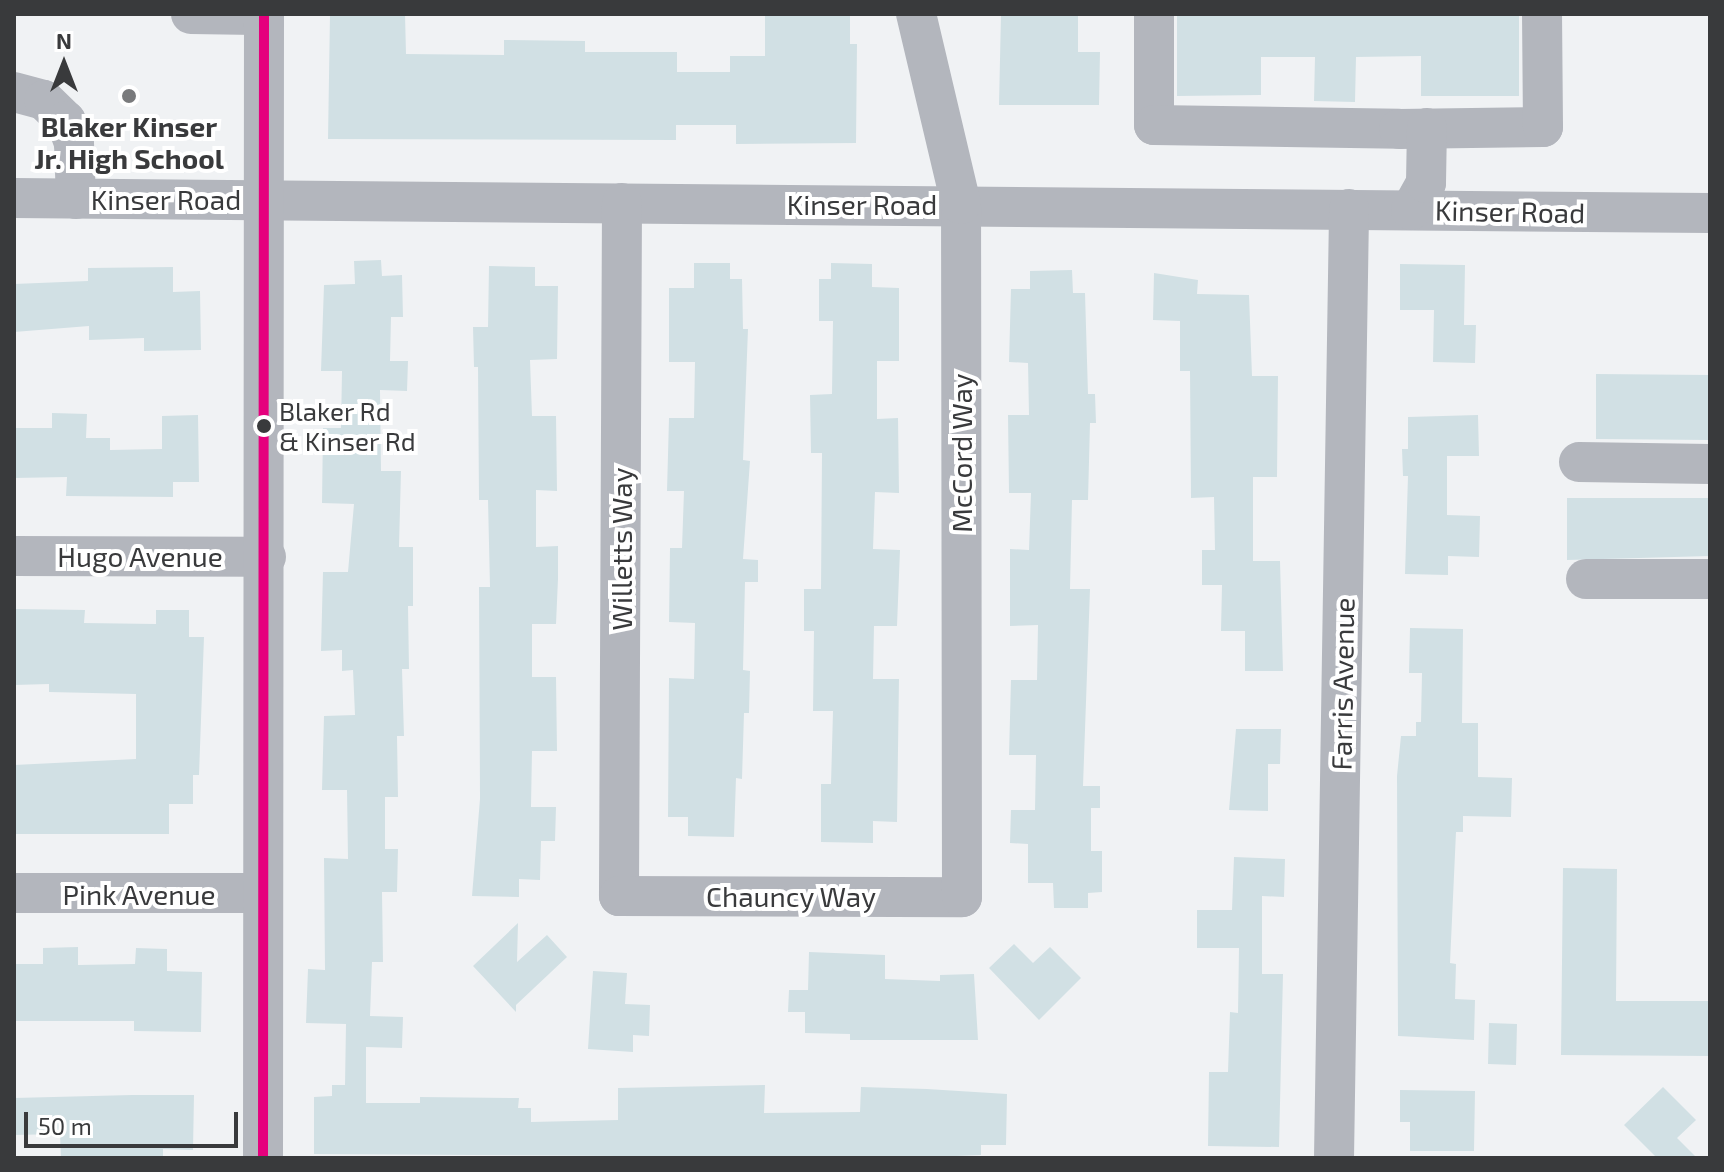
<!DOCTYPE html>
<style>
body{margin:0}
#map{position:relative;width:1724px;height:1172px;overflow:hidden;background:#f0f2f4;font-family:"Exo 2",sans-serif}
div>[style]{position:absolute}
.building>*{inset:0;background:#d1e0e4}
.minor>*{height:40px;margin:-20px;padding:0 20px;transform-origin:20px;border-radius:20px;background:#b3b6bd}
.bus-1>*{height:10px;margin:-5px;padding:0 5px;transform-origin:5px;border-radius:5px;background:#e5007d}
.dots>*{width:22px;height:22px;translate:-50% -50%;box-sizing:border-box;border:4px solid #fff;border-radius:50%}
span{translate:-50% -50%;white-space:nowrap;text-align:center;line-height:1.15;-webkit-text-stroke:8px #fff;paint-order:stroke}
.bus-label{font-size:26px;color:#393a3c}
.left{translate:0 -50%;text-align:left}
.poi-label{font-size:28px;color:#393a3c;font-weight:700}
.street-label{font-size:28px;color:#393a3c}
.frame{position:absolute;inset:0;border:16px solid #393a3c;pointer-events:none}
.north{position:absolute;left:24px;top:24px;width:80px;height:80px;-webkit-text-stroke:6px #fff;paint-order:stroke;rotate:0deg;font-size:22px;font-weight:700;line-height:32px;text-align:center;color:#393a3c}
.north::after{content:'';display:block;margin:auto;width:28px;height:36px;background:#393a3c;clip-path:polygon(50% 0,100% 100%,50% 72%,0 100%)}
.scale{position:absolute;left:24px;top:1112px;width:214px;height:36px;box-sizing:border-box;border:4px solid #393a3c;border-top:0;padding-left:10px;font-size:24px;line-height:28px;white-space:nowrap;color:#393a3c;-webkit-text-stroke:6px #fff;paint-order:stroke}
</style>
<div id="map">
<div class="building">
<i style="clip-path:polygon(330px 14px,405px 14px,406px 54px,504px 55px,504px 40px,585px 41px,585px 52px,677px 52px,677px 72px,730px 72px,730px 56px,765px 56px,765px 14px,850px 14px,850px 44px,857px 44px,856px 143px,736px 144px,736px 125px,676px 125px,676px 140px,328px 139px)"></i>
<i style="clip-path:polygon(1001px 14px,1078px 14px,1078px 52px,1100px 52px,1099px 105px,999px 105px)"></i>
<i style="clip-path:polygon(1177px 14px,1519px 14px,1519px 96px,1421px 96px,1421px 56px,1356px 57px,1355px 102px,1314px 101px,1315px 57px,1261px 57px,1261px 95px,1177px 96px)"></i>
<i style="clip-path:polygon(381px 260px,382px 276px,402px 275px,403px 317px,391px 317px,390px 361px,408px 361px,407px 391px,380px 390px,381px 471px,401px 471px,399px 547px,413px 547px,413px 606px,408px 606px,409px 669px,402px 669px,404px 736px,397px 736px,398px 797px,385px 797px,385px 849px,398px 849px,397px 892px,382px 892px,383px 962px,372px 962px,370px 1016px,403px 1017px,402px 1048px,366px 1047px,366px 1103px,420px 1103px,420px 1097px,519px 1098px,518px 1108px,531px 1108px,531px 1122px,618px 1120px,618px 1088px,765px 1085px,764px 1113px,860px 1112px,861px 1087px,927px 1089px,1007px 1094px,1006px 1145px,981px 1145px,981px 1155px,908px 1158px,314px 1154px,314px 1097px,332px 1096px,332px 1085px,345px 1085px,346px 1024px,306px 1023px,308px 969px,325px 970px,324px 858px,348px 859px,347px 790px,322px 790px,324px 716px,355px 715px,353px 670px,342px 671px,342px 650px,321px 651px,323px 572px,348px 572px,354px 504px,322px 503px,323px 428px,341px 428px,342px 371px,321px 371px,324px 285px,355px 284px,354px 261px)"></i>
<i style="clip-path:polygon(694px 263px,730px 263px,730px 279px,742px 279px,743px 329px,748px 329px,743px 460px,750px 461px,743px 559px,758px 560px,758px 582px,745px 582px,743px 670px,750px 671px,749px 713px,744px 713px,742px 779px,736px 778px,734px 837px,688px 836px,688px 817px,668px 817px,669px 678px,694px 679px,695px 623px,669px 622px,670px 548px,682px 548px,684px 491px,667px 491px,669px 418px,694px 418px,695px 362px,669px 362px,669px 288px,694px 288px)"></i>
<i style="clip-path:polygon(831px 263px,872px 264px,872px 287px,899px 288px,899px 361px,877px 361px,877px 419px,898px 418px,899px 493px,875px 492px,873px 549px,900px 550px,897px 626px,874px 626px,873px 679px,899px 679px,897px 822px,873px 821px,873px 843px,821px 842px,821px 784px,831px 784px,833px 711px,813px 711px,814px 631px,804px 631px,804px 589px,821px 589px,822px 453px,811px 453px,810px 395px,832px 394px,833px 321px,819px 321px,819px 279px,831px 279px)"></i>
<i style="clip-path:polygon(1400px 264px,1465px 265px,1464px 325px,1476px 325px,1475px 363px,1433px 362px,1434px 310px,1400px 310px)"></i>
<i style="clip-path:polygon(489px 266px,535px 267px,535px 286px,558px 286px,557px 359px,530px 360px,532px 416px,556px 416px,557px 491px,536px 490px,536px 547px,558px 546px,558px 579px,556px 624px,532px 624px,532px 677px,556px 677px,557px 751px,532px 751px,531px 807px,556px 807px,555px 841px,541px 841px,540px 880px,519px 879px,519px 897px,472px 896px,480px 799px,479px 587px,490px 587px,488px 500px,479px 500px,478px 367px,474px 367px,473px 327px,488px 327px)"></i>
<i style="clip-path:polygon(173px 267px,173px 292px,200px 291px,201px 350px,144px 351px,144px 338px,89px 340px,89px 326px,14px 332px,14px 284px,88px 281px,88px 268px)"></i>
<i style="clip-path:polygon(1072px 270px,1073px 293px,1085px 293px,1088px 394px,1095px 394px,1096px 423px,1090px 423px,1088px 500px,1072px 500px,1070px 589px,1090px 589px,1083px 786px,1100px 786px,1100px 808px,1091px 808px,1091px 851px,1102px 851px,1102px 892px,1088px 893px,1088px 908px,1054px 908px,1053px 883px,1028px 883px,1028px 844px,1010px 843px,1011px 810px,1035px 810px,1036px 755px,1009px 755px,1011px 680px,1037px 680px,1038px 625px,1010px 626px,1010px 549px,1029px 550px,1031px 493px,1009px 493px,1008px 415px,1029px 415px,1028px 363px,1009px 362px,1011px 289px,1030px 289px,1030px 271px)"></i>
<i style="clip-path:polygon(1154px 273px,1198px 280px,1197px 294px,1249px 295px,1252px 376px,1278px 376px,1277px 477px,1253px 477px,1253px 561px,1280px 561px,1283px 671px,1245px 671px,1245px 631px,1221px 631px,1222px 585px,1202px 585px,1202px 550px,1215px 550px,1214px 497px,1191px 498px,1190px 371px,1180px 371px,1180px 321px,1153px 320px)"></i>
<i style="clip-path:polygon(1596px 374px,1710px 375px,1710px 440px,1596px 439px)"></i>
<i style="clip-path:polygon(52px 413px,87px 414px,86px 438px,110px 438px,110px 450px,162px 449px,162px 416px,198px 415px,199px 482px,173px 482px,173px 497px,66px 496px,67px 477px,14px 478px,14px 428px,52px 428px)"></i>
<i style="clip-path:polygon(1478px 415px,1479px 456px,1447px 456px,1447px 515px,1480px 516px,1479px 557px,1448px 556px,1448px 575px,1405px 574px,1408px 476px,1403px 476px,1402px 449px,1408px 449px,1408px 417px)"></i>
<i style="clip-path:polygon(1567px 498px,1710px 498px,1710px 556px,1567px 560px)"></i>
<i style="clip-path:polygon(14px 609px,85px 610px,84px 623px,156px 624px,156px 610px,189px 610px,189px 637px,204px 637px,199px 775px,193px 775px,193px 804px,169px 804px,169px 834px,14px 834px,14px 765px,136px 759px,136px 694px,49px 692px,49px 684px,14px 685px)"></i>
<i style="clip-path:polygon(1410px 628px,1463px 629px,1462px 723px,1478px 723px,1478px 777px,1512px 778px,1511px 817px,1463px 816px,1463px 832px,1456px 832px,1450px 963px,1456px 964px,1455px 999px,1475px 1000px,1474px 1040px,1398px 1036px,1397px 776px,1401px 736px,1416px 736px,1416px 722px,1421px 722px,1422px 673px,1409px 673px)"></i>
<i style="clip-path:polygon(1236px 729px,1281px 729px,1280px 764px,1268px 764px,1268px 811px,1229px 810px)"></i>
<i style="clip-path:polygon(1234px 857px,1285px 859px,1284px 897px,1262px 896px,1262px 974px,1283px 974px,1279px 1147px,1208px 1146px,1209px 1072px,1228px 1072px,1230px 1012px,1238px 1013px,1239px 948px,1197px 948px,1197px 910px,1232px 910px)"></i>
<i style="clip-path:polygon(1563px 868px,1617px 869px,1616px 1001px,1710px 1001px,1710px 1056px,1561px 1055px)"></i>
<i style="clip-path:polygon(518px 923px,517px 962px,547px 935px,567px 957px,516px 1005px,516px 1012px,473px 966px)"></i>
<i style="clip-path:polygon(1014px 944px,1033px 963px,1050px 947px,1081px 978px,1039px 1020px,989px 968px)"></i>
<i style="clip-path:polygon(78px 947px,78px 965px,135px 964px,136px 948px,167px 949px,167px 971px,202px 972px,201px 1032px,134px 1031px,134px 1021px,14px 1021px,14px 964px,43px 964px,43px 948px)"></i>
<i style="clip-path:polygon(809px 952px,885px 955px,885px 979px,940px 981px,940px 975px,974px 974px,978px 1040px,850px 1040px,850px 1034px,805px 1033px,805px 1012px,788px 1012px,789px 990px,808px 990px)"></i>
<i style="clip-path:polygon(593px 971px,627px 973px,625px 1004px,650px 1005px,649px 1036px,633px 1035px,633px 1052px,588px 1049px)"></i>
<i style="clip-path:polygon(1489px 1023px,1517px 1024px,1516px 1065px,1488px 1064px)"></i>
<i style="clip-path:polygon(1663px 1087px,1696px 1120px,1677px 1138px,1697px 1158px,1657px 1158px,1624px 1125px)"></i>
<i style="clip-path:polygon(1400px 1090px,1475px 1091px,1474px 1151px,1410px 1151px,1410px 1122px,1400px 1122px)"></i>
<i style="clip-path:polygon(132px 1095px,194px 1095px,193px 1150px,163px 1149px,163px 1158px,61px 1158px,60px 1134px,14px 1135px,14px 1098px)"></i>
</div>
<div class="minor">
<i style="left:191px;top:14px;width:73px;rotate:0.8deg"></i>
<i style="left:1154px;top:14px;width:111px;rotate:90deg"></i>
<i style="left:1154px;top:125px;width:245px;rotate:0.9deg"></i>
<i style="left:1399px;top:129px;width:144px;rotate:-0.8deg"></i>
<i style="left:1543px;top:127px;width:113px;rotate:-90.5deg"></i>
<i style="left:14px;top:92px;width:31px;rotate:15deg"></i>
<i style="left:44px;top:100px;width:30px;rotate:44deg"></i>
<i style="left:66px;top:121px;width:23px;rotate:70deg"></i>
<i style="left:74px;top:143px;width:56px;rotate:88deg"></i>
<i style="left:14px;top:198px;width:1696px;rotate:0.51deg"></i>
<i style="left:622px;top:203px;width:693px;rotate:90.25deg"></i>
<i style="left:619px;top:896px;width:343px;rotate:0.2deg"></i>
<i style="left:962px;top:897px;width:693px;rotate:-90.08deg"></i>
<i style="left:961px;top:204px;width:195px;rotate:-103.3deg"></i>
<i style="left:1411px;top:210px;width:31px;rotate:-61deg"></i>
<i style="left:1426px;top:183px;width:55px;rotate:-89deg"></i>
<i style="left:1579px;top:462px;width:131px;rotate:0.9deg"></i>
<i style="left:14px;top:556px;width:252px;rotate:0.2deg"></i>
<i style="left:1586px;top:579px;width:124px"></i>
<i style="left:14px;top:893px;width:249px"></i>
<i style="left:263px;top:1158px;width:1144px;rotate:-89.95deg"></i>
<i style="left:1334px;top:1158px;width:949px;rotate:-89.09deg"></i>
</div>
<div class="bus-1">
<i style="left:263px;top:1158px;width:1144px;rotate:-89.95deg"></i>
</div>
<div class="dots">
<i style="left:129px;top:96px;background:#797a7c"></i>
<i style="left:264px;top:426px;background:#393a3c"></i>
</div>
<div class="bus-label">
<span class="left" style="left:279px;top:426px">Blaker Rd<br>&amp; Kinser Rd</span>
</div>
<div class="poi-label">
<span style="left:129px;top:142px">Blaker Kinser<br>Jr. High School</span>
</div>
<div class="street-label">
<span style="left:166px;top:199px">Kinser Road</span>
<span style="left:862px;top:204px">Kinser Road</span>
<span style="left:1510px;top:211px;rotate:1deg">Kinser Road</span>
<span style="left:961px;top:453px;rotate:-90deg">McCord Way</span>
<span style="left:621px;top:549px;rotate:-90deg">Willetts Way</span>
<span style="left:140px;top:556px">Hugo Avenue</span>
<span style="left:1342px;top:684px;rotate:-89deg">Farris Avenue</span>
<span style="left:139px;top:894px">Pink Avenue</span>
<span style="left:791px;top:896px">Chauncy Way</span>
</div>
<div class="frame"></div>
<div class="north">N</div>
<div class="scale">50 m</div>
</div>
